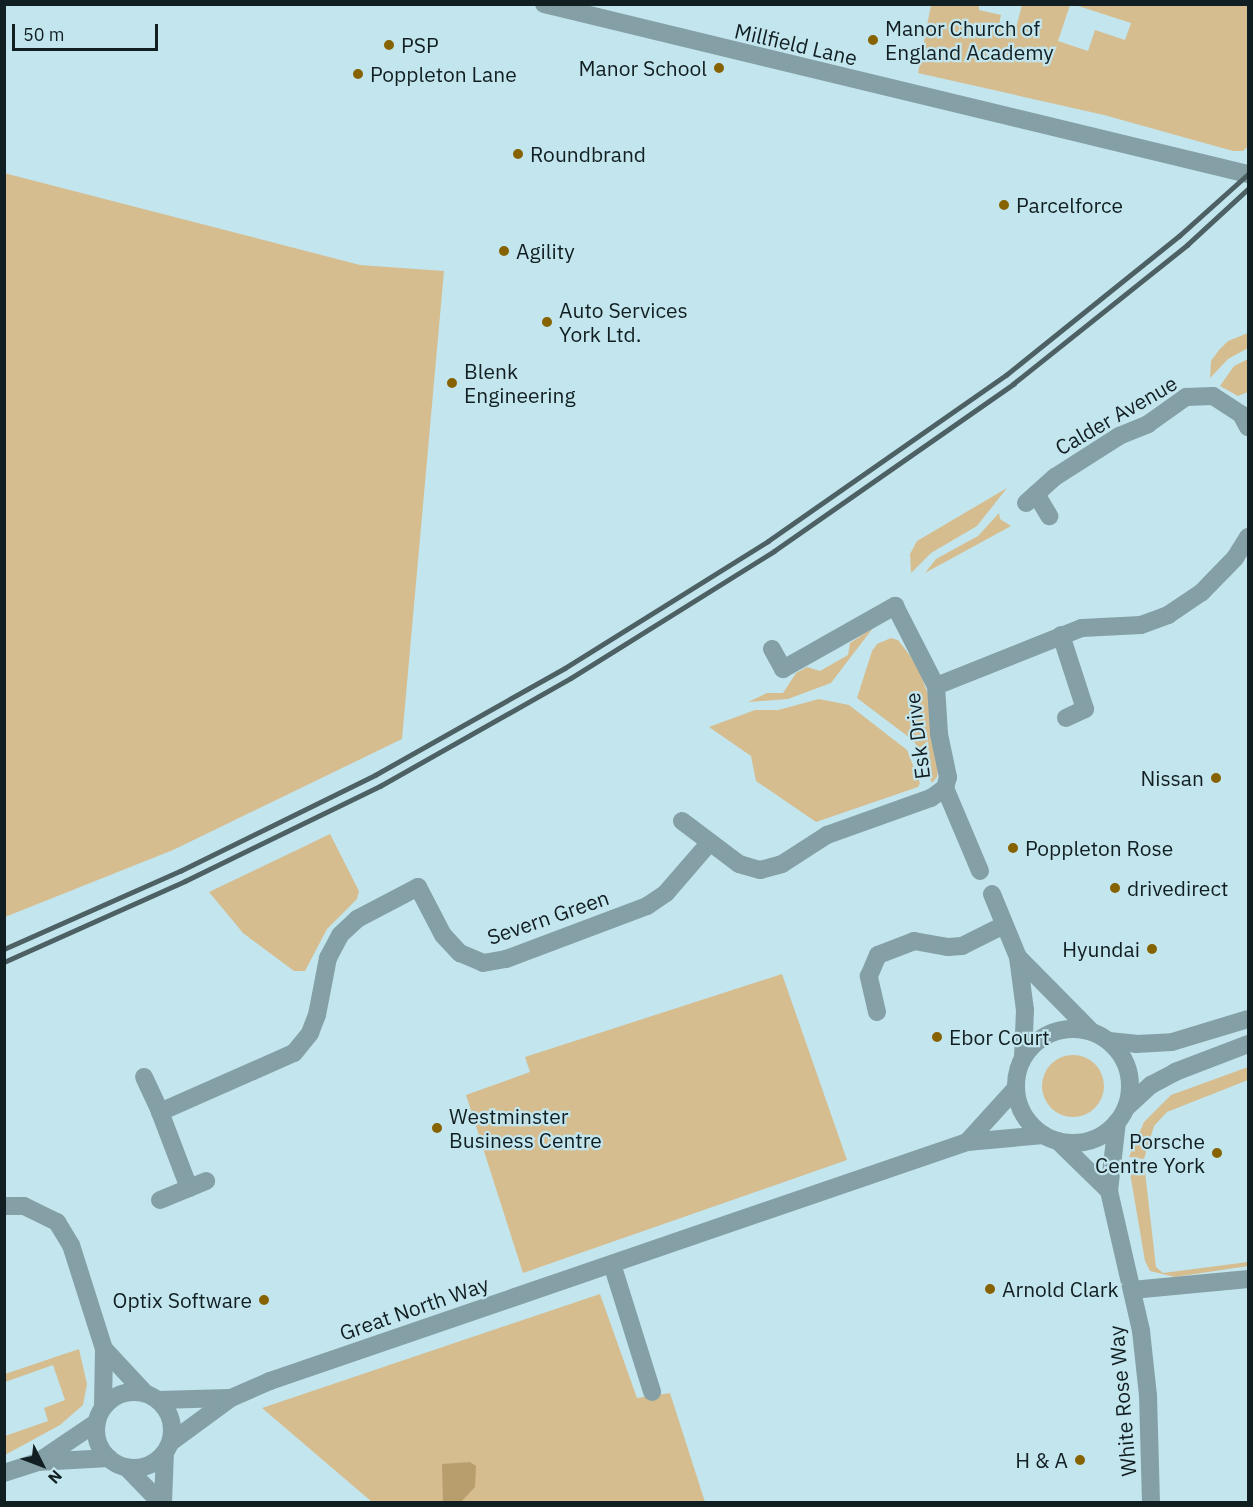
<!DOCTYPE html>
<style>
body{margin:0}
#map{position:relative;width:1253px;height:1507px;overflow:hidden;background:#c3e6ee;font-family:"IBM Plex Sans",sans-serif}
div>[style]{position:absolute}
.green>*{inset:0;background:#d5bd90}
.round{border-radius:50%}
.water>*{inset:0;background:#b89e6d}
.minor>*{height:18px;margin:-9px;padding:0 9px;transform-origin:9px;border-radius:9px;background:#84a0a6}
.minor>.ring{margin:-9px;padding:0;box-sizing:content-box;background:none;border:18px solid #84a0a6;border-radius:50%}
.rail>*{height:4.5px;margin:-2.25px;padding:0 2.25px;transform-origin:2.25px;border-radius:2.25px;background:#4d6165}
.dots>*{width:16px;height:16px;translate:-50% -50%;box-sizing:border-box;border:3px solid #c3e6ee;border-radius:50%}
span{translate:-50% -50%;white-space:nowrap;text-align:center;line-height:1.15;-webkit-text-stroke:4.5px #c3e6ee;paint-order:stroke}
.poi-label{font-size:21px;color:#121f22}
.left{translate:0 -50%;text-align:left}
.right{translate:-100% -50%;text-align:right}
.street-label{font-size:21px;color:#121f22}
.frame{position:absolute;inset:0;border:6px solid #121f22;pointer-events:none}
.north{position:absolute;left:12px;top:1435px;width:60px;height:60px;-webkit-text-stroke:4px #c3e6ee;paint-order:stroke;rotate:132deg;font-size:16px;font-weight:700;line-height:24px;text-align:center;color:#121f22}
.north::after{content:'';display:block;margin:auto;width:21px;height:27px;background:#121f22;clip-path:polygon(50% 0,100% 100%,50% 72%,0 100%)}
.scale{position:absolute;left:12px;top:24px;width:146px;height:27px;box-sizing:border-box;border:3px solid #121f22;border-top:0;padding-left:8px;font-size:18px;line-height:21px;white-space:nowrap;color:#121f22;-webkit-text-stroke:4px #c3e6ee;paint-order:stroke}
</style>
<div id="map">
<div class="green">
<i style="clip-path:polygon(931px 5px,979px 5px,979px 10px,1001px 15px,999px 25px,1016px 28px,1022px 5px,1070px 5px,1058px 41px,1088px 51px,1095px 30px,1125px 40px,1131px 23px,1075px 5px,1248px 5px,1248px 146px,1243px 151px,1233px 151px,1104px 115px,918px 73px)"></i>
<i style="clip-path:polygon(4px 173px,360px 265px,444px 271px,402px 739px,173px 850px,5px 917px)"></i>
<i style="clip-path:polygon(1248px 333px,1248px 348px,1228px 359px,1210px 378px,1211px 361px,1219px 350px,1228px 341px)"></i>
<i style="clip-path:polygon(1248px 359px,1248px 392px,1238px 396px,1220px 386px,1234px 366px)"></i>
<i style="clip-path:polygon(1007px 488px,977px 526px,931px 553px,911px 573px,910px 554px,917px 541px)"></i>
<i style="clip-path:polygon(999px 513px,1000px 519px,1011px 526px,925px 573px,936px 559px,978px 536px)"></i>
<i style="clip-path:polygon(873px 628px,831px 683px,788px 699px,748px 702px,767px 693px,783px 693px,796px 673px,807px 667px,820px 671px,848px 655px,850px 643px)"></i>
<i style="clip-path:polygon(891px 638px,898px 640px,917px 665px,928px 694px,931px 739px,939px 762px,937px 777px,932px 783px,914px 741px,857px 698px,872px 651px,877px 644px)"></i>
<i style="clip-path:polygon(819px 699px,849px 705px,907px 750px,920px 783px,918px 787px,816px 822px,756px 781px,751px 756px,709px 727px,755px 710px,778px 710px)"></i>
<i style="clip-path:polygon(330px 834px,359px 891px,357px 899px,327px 929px,305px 971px,294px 971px,243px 933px,209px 892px)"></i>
<i style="clip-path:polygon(782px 974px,847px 1160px,523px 1273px,466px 1095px,530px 1072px,525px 1057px)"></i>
<i class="round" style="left:1042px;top:1055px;width:62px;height:62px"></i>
<i style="clip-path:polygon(1248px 1067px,1248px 1080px,1167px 1112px,1154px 1126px,1144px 1159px,1129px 1157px,1144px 1122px,1171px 1095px)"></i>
<i style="clip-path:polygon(1128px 1161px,1144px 1163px,1156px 1267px,1163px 1273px,1248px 1262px,1248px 1266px,1175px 1277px,1150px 1271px,1145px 1261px)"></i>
<i style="clip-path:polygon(600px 1294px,637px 1398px,670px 1393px,705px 1502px,372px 1502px,262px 1408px)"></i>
<i style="clip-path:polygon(79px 1349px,87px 1384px,83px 1405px,60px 1425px,5px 1455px,5px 1436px,48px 1421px,44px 1408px,65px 1400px,53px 1365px,5px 1382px,5px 1374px)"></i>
</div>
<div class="water">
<i style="clip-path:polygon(470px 1462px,476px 1466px,475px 1487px,461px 1502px,443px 1502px,442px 1464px)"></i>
</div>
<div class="minor">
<i style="left:544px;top:4px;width:724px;rotate:13.58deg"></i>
<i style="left:1036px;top:494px;width:26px;rotate:59deg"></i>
<i style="left:1026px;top:503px;width:39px;rotate:-42deg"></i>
<i style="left:1055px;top:477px;width:76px;rotate:-32.6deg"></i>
<i style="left:1119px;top:436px;width:31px;rotate:-22deg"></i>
<i style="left:1148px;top:424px;width:47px;rotate:-35.4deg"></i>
<i style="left:1186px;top:397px;width:27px;rotate:-2deg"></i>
<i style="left:1213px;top:396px;width:33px;rotate:33deg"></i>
<i style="left:1241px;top:414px;width:15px;rotate:62deg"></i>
<i style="left:1061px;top:635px;width:78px;rotate:72deg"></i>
<i style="left:1085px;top:709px;width:21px;rotate:155deg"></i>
<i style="left:772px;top:649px;width:23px;rotate:61deg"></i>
<i style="left:783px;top:669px;width:129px;rotate:-29.4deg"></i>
<i style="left:895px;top:606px;width:90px;rotate:62.9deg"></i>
<i style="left:936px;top:686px;width:48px;rotate:86.4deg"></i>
<i style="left:939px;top:734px;width:44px;rotate:78.2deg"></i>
<i style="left:948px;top:777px;width:11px;rotate:105deg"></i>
<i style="left:945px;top:788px;width:90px;rotate:67.1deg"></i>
<i style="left:936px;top:686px;width:157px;rotate:-21.7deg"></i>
<i style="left:1082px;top:628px;width:59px;rotate:-2.9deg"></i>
<i style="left:1141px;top:625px;width:29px;rotate:-20deg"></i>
<i style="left:1168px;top:615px;width:40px;rotate:-34deg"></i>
<i style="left:1201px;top:593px;width:49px;rotate:-45.8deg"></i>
<i style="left:1235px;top:558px;width:25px;rotate:-58deg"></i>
<i style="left:682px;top:821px;width:71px;rotate:37deg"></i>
<i style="left:739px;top:864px;width:22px;rotate:16deg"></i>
<i style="left:760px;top:870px;width:23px;rotate:-15deg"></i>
<i style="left:782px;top:864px;width:54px;rotate:-32.8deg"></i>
<i style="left:827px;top:835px;width:110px;rotate:-19.6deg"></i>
<i style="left:931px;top:798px;width:17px;rotate:-36deg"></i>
<i style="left:992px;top:894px;width:68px;rotate:67.6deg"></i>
<i style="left:1018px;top:957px;width:53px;rotate:82.5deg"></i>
<i style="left:1025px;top:1010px;width:47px;rotate:92.4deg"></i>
<i style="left:1018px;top:957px;width:104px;rotate:45.4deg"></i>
<i style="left:877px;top:1012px;width:37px;rotate:-103deg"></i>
<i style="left:869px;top:976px;width:23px;rotate:-67deg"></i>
<i style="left:878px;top:955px;width:39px;rotate:-21deg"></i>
<i style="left:914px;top:941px;width:35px;rotate:10deg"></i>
<i style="left:948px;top:947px;width:14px;rotate:-4deg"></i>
<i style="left:962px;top:946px;width:47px;rotate:-26.6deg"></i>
<i class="ring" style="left:1016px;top:1029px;width:96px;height:96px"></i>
<i style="left:1109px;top:1041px;width:27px;rotate:6deg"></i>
<i style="left:1136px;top:1044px;width:36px;rotate:-3deg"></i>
<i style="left:1172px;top:1042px;width:79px;rotate:-16.8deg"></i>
<i style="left:144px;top:1077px;width:38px;rotate:65deg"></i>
<i style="left:1126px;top:1108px;width:34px;rotate:-43deg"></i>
<i style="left:1151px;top:1085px;width:27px;rotate:-28deg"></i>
<i style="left:1175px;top:1072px;width:78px;rotate:-21deg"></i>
<i style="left:1117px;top:1122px;width:69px;rotate:96.6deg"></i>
<i style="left:1109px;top:1191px;width:144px;rotate:77.1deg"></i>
<i style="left:1141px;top:1331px;width:64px;rotate:83.8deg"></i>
<i style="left:1148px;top:1395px;width:107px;rotate:88.4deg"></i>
<i style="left:1058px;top:1141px;width:71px;rotate:44.4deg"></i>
<i style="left:967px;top:1142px;width:73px;rotate:-47.8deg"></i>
<i style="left:189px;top:1188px;width:81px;rotate:-110.9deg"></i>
<i style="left:160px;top:1112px;width:146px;rotate:-23.8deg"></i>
<i style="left:294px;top:1053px;width:26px;rotate:-51deg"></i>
<i style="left:310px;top:1033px;width:19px;rotate:-69deg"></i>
<i style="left:317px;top:1015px;width:58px;rotate:-79.1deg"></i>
<i style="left:328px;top:958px;width:26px;rotate:-62deg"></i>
<i style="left:340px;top:935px;width:23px;rotate:-43deg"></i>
<i style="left:357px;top:919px;width:69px;rotate:-27.7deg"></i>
<i style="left:418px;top:887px;width:54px;rotate:62.5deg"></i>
<i style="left:443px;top:935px;width:25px;rotate:47deg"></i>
<i style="left:460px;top:953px;width:25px;rotate:23deg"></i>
<i style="left:483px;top:963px;width:23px;rotate:-10deg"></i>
<i style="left:506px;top:959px;width:151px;rotate:-20.6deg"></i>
<i style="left:647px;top:906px;width:23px;rotate:-34deg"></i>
<i style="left:666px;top:893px;width:67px;rotate:-49.2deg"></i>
<i style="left:160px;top:1200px;width:50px;rotate:-22.4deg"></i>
<i style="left:4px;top:1206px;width:20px"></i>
<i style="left:24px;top:1206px;width:37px;rotate:26deg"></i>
<i style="left:57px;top:1222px;width:27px;rotate:59deg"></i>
<i style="left:71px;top:1245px;width:109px;rotate:72.4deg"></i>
<i style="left:104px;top:1349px;width:58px;rotate:91deg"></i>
<i style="left:612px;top:1264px;width:134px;rotate:72.6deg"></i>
<i style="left:1132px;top:1290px;width:117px;rotate:-5.4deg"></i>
<i style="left:104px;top:1349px;width:60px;rotate:47deg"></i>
<i class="ring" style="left:96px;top:1392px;width:58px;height:58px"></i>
<i style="left:158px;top:1400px;width:71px;rotate:-1.6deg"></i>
<i style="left:171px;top:1442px;width:74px;rotate:-36.3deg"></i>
<i style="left:231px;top:1398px;width:43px;rotate:-23.6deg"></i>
<i style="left:270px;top:1381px;width:737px;rotate:-18.93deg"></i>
<i style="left:967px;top:1142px;width:77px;rotate:-5.2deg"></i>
<i style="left:38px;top:1462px;width:71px;rotate:-3.2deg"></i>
<i style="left:126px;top:1467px;width:49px;rotate:45.8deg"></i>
<i style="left:4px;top:1473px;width:36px;rotate:-18deg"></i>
<i style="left:38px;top:1462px;width:71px;rotate:-34.1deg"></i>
<i style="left:163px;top:1502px;width:49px;rotate:-87.7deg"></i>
</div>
<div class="rail">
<i style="left:4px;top:949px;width:193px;rotate:-23.9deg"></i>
<i style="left:180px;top:871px;width:217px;rotate:-26.2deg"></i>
<i style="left:375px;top:775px;width:218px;rotate:-29.4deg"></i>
<i style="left:565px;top:668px;width:239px;rotate:-32deg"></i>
<i style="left:768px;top:541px;width:290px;rotate:-34.9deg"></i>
<i style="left:1006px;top:375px;width:222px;rotate:-38.8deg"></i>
<i style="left:1179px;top:236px;width:93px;rotate:-41.9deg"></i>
<i style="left:4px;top:962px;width:198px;rotate:-24.1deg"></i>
<i style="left:185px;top:881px;width:217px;rotate:-26deg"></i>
<i style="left:380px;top:786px;width:219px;rotate:-29.5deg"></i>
<i style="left:571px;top:678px;width:239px;rotate:-32deg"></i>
<i style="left:774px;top:551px;width:292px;rotate:-34.9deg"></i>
<i style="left:1013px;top:384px;width:223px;rotate:-38.6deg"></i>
<i style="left:1187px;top:245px;width:83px;rotate:-42.6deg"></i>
</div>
<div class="dots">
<i style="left:873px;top:40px;background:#876200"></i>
<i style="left:389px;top:45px;background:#876200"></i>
<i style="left:719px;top:68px;background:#876200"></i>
<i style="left:358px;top:74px;background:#876200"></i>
<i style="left:518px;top:154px;background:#876200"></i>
<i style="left:1004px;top:205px;background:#876200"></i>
<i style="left:504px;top:251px;background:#876200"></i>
<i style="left:547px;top:322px;background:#876200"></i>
<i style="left:452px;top:383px;background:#876200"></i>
<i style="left:1216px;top:778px;background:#876200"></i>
<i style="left:1013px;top:848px;background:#876200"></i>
<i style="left:1115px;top:888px;background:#876200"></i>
<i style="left:1152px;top:949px;background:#876200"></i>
<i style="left:937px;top:1037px;background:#876200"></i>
<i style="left:437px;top:1128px;background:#876200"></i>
<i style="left:1217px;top:1153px;background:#876200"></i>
<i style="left:990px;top:1289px;background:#876200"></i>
<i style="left:264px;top:1300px;background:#876200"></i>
<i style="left:1080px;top:1460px;background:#876200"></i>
</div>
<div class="poi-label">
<span class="left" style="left:885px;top:40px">Manor Church of<br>England Academy</span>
<span class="left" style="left:401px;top:45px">PSP</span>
<span class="right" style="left:707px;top:68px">Manor School</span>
<span class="left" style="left:370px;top:74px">Poppleton Lane</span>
<span class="left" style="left:530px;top:154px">Roundbrand</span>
<span class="left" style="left:1016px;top:205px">Parcelforce</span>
<span class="left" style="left:516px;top:251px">Agility</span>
<span class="left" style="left:559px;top:322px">Auto Services<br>York Ltd.</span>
<span class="left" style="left:464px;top:383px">Blenk<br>Engineering</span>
<span class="right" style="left:1204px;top:778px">Nissan</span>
<span class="left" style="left:1025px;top:848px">Poppleton Rose</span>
<span class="left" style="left:1127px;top:888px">drivedirect</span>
<span class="right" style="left:1140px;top:949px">Hyundai</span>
<span class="left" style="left:949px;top:1037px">Ebor Court</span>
<span class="left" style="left:449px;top:1128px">Westminster<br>Business Centre</span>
<span class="right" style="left:1205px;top:1153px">Porsche<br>Centre York</span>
<span class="left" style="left:1002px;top:1289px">Arnold Clark</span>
<span class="right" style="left:252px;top:1300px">Optix Software</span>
<span class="right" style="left:1068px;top:1460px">H &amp; A</span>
</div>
<div class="street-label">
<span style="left:796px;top:44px;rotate:13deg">Millfield Lane</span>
<span style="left:1116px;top:415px;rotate:-30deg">Calder Avenue</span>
<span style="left:917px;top:736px;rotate:-97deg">Esk Drive</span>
<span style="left:548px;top:917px;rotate:-19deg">Severn Green</span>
<span style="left:414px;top:1308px;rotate:-19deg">Great North Way</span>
<span style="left:1122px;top:1401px;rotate:-95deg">White Rose Way</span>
</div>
<div class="frame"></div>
<div class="north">N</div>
<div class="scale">50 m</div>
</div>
